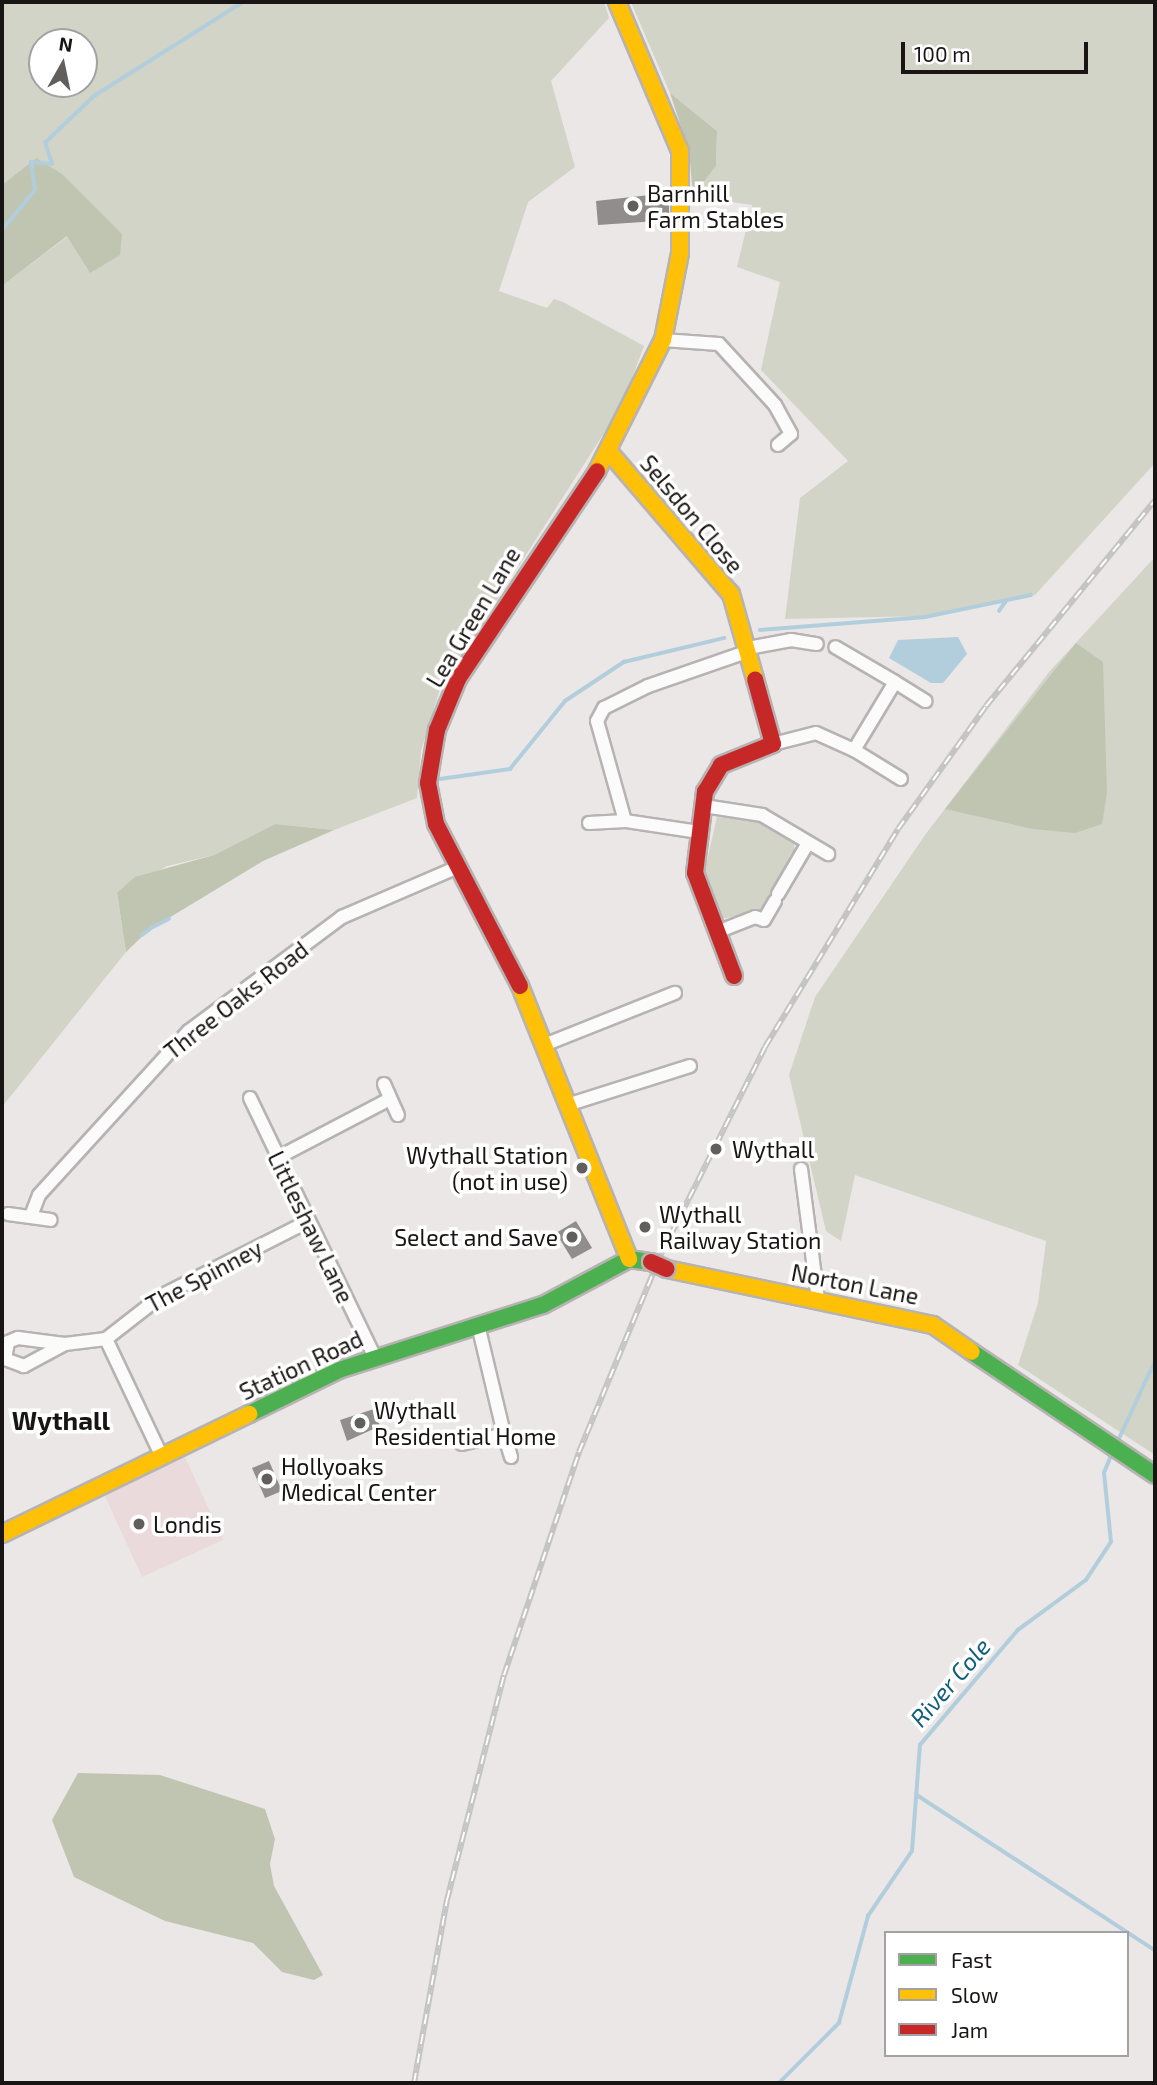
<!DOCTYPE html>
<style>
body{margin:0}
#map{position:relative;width:1157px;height:2085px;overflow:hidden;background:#ebe7e6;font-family:"Exo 2",sans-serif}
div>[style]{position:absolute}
.commercial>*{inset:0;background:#eadadb}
.green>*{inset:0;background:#d1d4c6}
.forest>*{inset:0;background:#c0c5b1}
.water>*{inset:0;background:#b2cedc}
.stream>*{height:3.5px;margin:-1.75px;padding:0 1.75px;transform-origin:1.75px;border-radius:1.75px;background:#b2cedc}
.building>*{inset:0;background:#908d8c}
.roads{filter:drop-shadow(2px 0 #b6b3b2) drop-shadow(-2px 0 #b6b3b2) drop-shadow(0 2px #b6b3b2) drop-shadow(0 -2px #b6b3b2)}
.street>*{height:12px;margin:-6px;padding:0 6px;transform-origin:6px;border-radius:6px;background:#fcfbfb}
.fast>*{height:16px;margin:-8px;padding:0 8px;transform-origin:8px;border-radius:8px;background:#4caf50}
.slow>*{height:16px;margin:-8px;padding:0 8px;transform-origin:8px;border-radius:8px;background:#ffc107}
.jam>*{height:16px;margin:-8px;padding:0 8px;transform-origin:8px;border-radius:8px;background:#c62828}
.rail>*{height:6px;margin-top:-3px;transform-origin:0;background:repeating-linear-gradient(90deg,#fff 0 10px,#c5c4c4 0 20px);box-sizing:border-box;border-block:2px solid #c5c4c4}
.bridges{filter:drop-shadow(2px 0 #b6b3b2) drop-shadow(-2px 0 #b6b3b2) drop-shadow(0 2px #b6b3b2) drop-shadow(0 -2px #b6b3b2)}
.jam-bridge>*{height:16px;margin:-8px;padding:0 8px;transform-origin:8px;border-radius:8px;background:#c62828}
.dots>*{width:19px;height:19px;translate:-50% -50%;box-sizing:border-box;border:4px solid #fff;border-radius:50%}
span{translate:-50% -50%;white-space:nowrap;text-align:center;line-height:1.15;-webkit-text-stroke:7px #fff;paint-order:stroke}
.poi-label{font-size:23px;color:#181514}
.left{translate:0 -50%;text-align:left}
.right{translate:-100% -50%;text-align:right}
.street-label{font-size:23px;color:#181514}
.water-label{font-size:24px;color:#105e7a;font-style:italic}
.quarter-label{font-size:26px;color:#181514;font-weight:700}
.frame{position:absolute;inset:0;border:4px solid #181514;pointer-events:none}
.legend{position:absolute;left:884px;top:1931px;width:245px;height:126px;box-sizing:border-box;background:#fff;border:2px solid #a3a1a1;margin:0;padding:9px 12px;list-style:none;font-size:21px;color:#181514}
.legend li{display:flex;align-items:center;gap:14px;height:35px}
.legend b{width:35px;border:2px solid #a3a1a1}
.north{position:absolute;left:28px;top:28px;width:70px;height:70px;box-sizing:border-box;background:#fff;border:2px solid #a3a1a1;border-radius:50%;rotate:9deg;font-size:19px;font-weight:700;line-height:28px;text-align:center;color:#181514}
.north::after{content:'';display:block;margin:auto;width:24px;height:32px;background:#625e5e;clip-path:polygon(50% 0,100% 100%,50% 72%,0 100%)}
.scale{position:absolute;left:901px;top:42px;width:187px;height:32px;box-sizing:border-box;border:4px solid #181514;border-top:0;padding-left:9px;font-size:21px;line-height:24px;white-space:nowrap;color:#181514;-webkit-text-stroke:5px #fff;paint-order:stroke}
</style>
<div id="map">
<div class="commercial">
<i style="clip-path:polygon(185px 1457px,223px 1540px,142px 1577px,104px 1494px)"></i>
</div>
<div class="green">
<i style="clip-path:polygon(evenodd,2px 2px,604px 2px,609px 18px,551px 81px,575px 167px,528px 202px,499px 291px,547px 308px,554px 299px,563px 302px,644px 346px,622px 405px,440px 689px,421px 751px,417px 798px,334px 830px,275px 824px,214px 855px,167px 866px,117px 894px,126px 952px,2px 1107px,2px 286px,68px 236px,90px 273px,36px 158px,2px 185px,2px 2px,42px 42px,84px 42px,84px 84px,42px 84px,42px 42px)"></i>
<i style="clip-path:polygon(631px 2px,1155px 2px,1155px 463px,1035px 595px,924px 616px,785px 619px,800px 498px,848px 461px,761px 370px,780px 282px,737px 267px,752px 205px,693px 196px,716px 166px,717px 131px,670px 93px)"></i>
<i style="clip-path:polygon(1155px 557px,1155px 1455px,1018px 1365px,1038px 1303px,1046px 1241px,855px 1175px,841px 1241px,826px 1231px,789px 1075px,815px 997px,925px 835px,1049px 672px)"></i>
<i style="clip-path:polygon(717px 817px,757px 821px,794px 843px,795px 852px,760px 912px,720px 919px,703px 878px)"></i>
</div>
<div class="forest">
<i style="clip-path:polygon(670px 93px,717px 131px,716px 166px,693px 196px,689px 151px)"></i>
<i style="clip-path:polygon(36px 158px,62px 174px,122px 234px,120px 255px,90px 273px,67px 236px,2px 286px,2px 185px)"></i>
<i style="clip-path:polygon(1076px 643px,1103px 662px,1107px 793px,1102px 824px,1075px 833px,1033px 829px,945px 809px)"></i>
<i style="clip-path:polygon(275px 824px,334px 830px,263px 861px,149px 930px,126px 952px,117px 893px,135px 877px,214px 855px)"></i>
<i style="clip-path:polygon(78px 1773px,160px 1775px,265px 1809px,275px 1839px,270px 1864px,274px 1886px,323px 1975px,314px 1980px,282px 1972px,253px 1943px,165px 1921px,74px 1877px,52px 1820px)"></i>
</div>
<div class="water">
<i style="clip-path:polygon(958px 637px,967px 654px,943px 683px,931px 683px,889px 658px,898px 640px)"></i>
</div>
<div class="stream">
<i style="left:2px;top:230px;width:52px;rotate:-50.5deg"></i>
<i style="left:35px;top:190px;width:28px;rotate:-98deg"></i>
<i style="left:31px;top:162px;width:21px;rotate:5deg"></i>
<i style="left:52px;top:164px;width:22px;rotate:-108deg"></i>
<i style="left:45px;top:143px;width:68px;rotate:-43.8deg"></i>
<i style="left:94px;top:96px;width:176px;rotate:-32.2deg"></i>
<i style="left:999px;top:611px;width:12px;rotate:-55deg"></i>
<i style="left:760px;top:630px;width:166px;rotate:-4.5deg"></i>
<i style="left:925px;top:617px;width:108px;rotate:-11.7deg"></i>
<i style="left:440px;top:779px;width:71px;rotate:-8.1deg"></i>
<i style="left:510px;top:769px;width:87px;rotate:-51deg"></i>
<i style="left:565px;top:701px;width:71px;rotate:-33.5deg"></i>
<i style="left:624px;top:662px;width:103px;rotate:-13.5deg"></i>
<i style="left:151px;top:928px;width:20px;rotate:-27deg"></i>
<i style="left:142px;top:935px;width:9px;rotate:-36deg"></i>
<i style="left:1117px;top:1443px;width:90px;rotate:-65.1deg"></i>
<i style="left:917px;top:1795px;width:284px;rotate:33.1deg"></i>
<i style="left:779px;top:2083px;width:85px;rotate:-45deg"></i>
<i style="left:839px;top:2023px;width:111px;rotate:-74.8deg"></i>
<i style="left:868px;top:1916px;width:78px;rotate:-55.9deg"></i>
<i style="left:912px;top:1851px;width:106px;rotate:-85.7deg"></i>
<i style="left:920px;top:1745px;width:151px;rotate:-49.6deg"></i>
<i style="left:1018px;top:1630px;width:84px;rotate:-36.3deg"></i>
<i style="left:1086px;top:1580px;width:45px;rotate:-56.7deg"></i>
<i style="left:1111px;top:1542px;width:69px;rotate:-95.8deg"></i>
<i style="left:1104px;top:1473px;width:22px;rotate:-68deg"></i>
</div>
<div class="building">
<i style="clip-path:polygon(659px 194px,669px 198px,669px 213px,657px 214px,657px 221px,598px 225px,596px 201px)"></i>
<i style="clip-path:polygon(576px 1221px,592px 1248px,572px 1259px,556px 1233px)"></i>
<i style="clip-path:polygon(374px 1409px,380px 1426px,347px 1441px,340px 1420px)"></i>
<i style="clip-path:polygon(269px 1461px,282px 1491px,265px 1498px,252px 1468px)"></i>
</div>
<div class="roads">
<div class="street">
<i style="left:663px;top:340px;width:56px;rotate:4.1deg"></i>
<i style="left:719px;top:344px;width:83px;rotate:47.4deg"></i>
<i style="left:775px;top:405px;width:33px;rotate:61deg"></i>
<i style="left:791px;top:434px;width:17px;rotate:140deg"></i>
<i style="left:748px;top:648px;width:44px;rotate:-10.5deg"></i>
<i style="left:791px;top:640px;width:26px;rotate:9deg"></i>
<i style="left:895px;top:682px;width:36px;rotate:32deg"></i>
<i style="left:773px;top:744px;width:44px;rotate:-14.3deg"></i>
<i style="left:816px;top:733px;width:42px;rotate:24.1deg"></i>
<i style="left:854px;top:750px;width:79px;rotate:-58.9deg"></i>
<i style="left:895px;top:682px;width:69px;rotate:-149.7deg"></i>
<i style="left:854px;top:750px;width:55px;rotate:31.7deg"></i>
<i style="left:704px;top:806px;width:59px;rotate:8.8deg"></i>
<i style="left:762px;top:815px;width:77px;rotate:30.6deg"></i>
<i style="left:589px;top:823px;width:36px;rotate:-3deg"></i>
<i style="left:699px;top:832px;width:75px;rotate:-171.5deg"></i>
<i style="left:625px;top:821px;width:104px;rotate:-105.6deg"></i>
<i style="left:597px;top:721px;width:15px;rotate:-62deg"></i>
<i style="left:604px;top:708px;width:49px;rotate:-26.6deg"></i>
<i style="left:648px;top:686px;width:107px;rotate:-19.1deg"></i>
<i style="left:778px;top:894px;width:59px;rotate:-59.5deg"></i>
<i style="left:717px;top:932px;width:41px;rotate:-21.5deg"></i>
<i style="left:755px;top:917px;width:9px;rotate:18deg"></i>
<i style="left:764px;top:920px;width:22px;rotate:-60deg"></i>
<i style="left:544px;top:1045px;width:141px;rotate:-21.7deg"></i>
<i style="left:384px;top:1084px;width:34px;rotate:66deg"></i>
<i style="left:250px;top:1098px;width:286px;rotate:64.3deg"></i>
<i style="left:567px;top:1105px;width:129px;rotate:-17.6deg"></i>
<i style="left:277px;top:1158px;width:127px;rotate:-27.6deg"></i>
<i style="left:801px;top:1169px;width:132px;rotate:82.6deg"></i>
<i style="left:8px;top:1214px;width:43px;rotate:7.9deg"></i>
<i style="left:31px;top:1216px;width:22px;rotate:-69deg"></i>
<i style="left:39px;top:1195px;width:222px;rotate:-47.6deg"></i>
<i style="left:189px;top:1031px;width:191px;rotate:-36.7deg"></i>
<i style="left:342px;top:917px;width:124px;rotate:-23.3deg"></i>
<i style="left:65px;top:1344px;width:47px;rotate:151.8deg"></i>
<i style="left:24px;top:1366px;width:20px;rotate:-160deg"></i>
<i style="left:5px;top:1359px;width:17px;rotate:-80deg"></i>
<i style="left:8px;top:1342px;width:11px;rotate:-22deg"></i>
<i style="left:18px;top:1338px;width:47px;rotate:7.3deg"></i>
<i style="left:65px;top:1344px;width:41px;rotate:-7deg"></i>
<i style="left:504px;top:1434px;width:24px;rotate:73deg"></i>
<i style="left:462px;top:1444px;width:43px;rotate:-13.4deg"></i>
<i style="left:504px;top:1434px;width:112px;rotate:-103.4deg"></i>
<i style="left:162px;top:1457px;width:131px;rotate:-115.4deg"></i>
<i style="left:106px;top:1339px;width:70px;rotate:-38deg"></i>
<i style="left:161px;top:1296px;width:164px;rotate:-26.9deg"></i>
</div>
<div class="fast">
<i style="left:972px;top:1352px;width:220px;rotate:33.9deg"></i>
<i style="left:249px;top:1414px;width:100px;rotate:-26.1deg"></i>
<i style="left:339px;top:1370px;width:214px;rotate:-17.7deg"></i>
<i style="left:543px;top:1305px;width:98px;rotate:-28.1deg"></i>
<i style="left:629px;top:1259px;width:22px;rotate:8deg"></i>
</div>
<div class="slow">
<i style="left:610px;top:453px;width:186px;rotate:49.4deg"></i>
<i style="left:731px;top:594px;width:88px;rotate:74.2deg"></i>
<i style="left:597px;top:471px;width:147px;rotate:-63.3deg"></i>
<i style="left:663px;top:340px;width:89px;rotate:-78.9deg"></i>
<i style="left:680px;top:253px;width:102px;rotate:-90deg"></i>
<i style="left:680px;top:151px;width:162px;rotate:-112.9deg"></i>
<i style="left:520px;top:986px;width:294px;rotate:68.2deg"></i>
<i style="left:667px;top:1269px;width:272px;rotate:11.9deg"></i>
<i style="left:933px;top:1325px;width:47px;rotate:34.7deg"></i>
<i style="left:2px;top:1534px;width:275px;rotate:-25.9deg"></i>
</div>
<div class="jam">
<i style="left:734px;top:976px;width:110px;rotate:-110.7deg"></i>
<i style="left:695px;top:873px;width:82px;rotate:-83deg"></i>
<i style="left:705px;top:792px;width:31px;rotate:-59deg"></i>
<i style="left:721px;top:765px;width:56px;rotate:-22deg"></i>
<i style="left:773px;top:744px;width:67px;rotate:-105.5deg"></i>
<i style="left:520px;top:986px;width:182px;rotate:-117.4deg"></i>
<i style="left:436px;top:824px;width:42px;rotate:-101deg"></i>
<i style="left:428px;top:783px;width:54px;rotate:-80.4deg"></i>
<i style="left:437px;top:730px;width:55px;rotate:-67.6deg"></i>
<i style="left:458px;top:679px;width:250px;rotate:-56.2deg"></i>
</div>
</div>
<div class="rail">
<i style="left:414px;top:2083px;width:186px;rotate:-79.8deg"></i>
<i style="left:447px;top:1900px;width:232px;rotate:-75.8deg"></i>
<i style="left:504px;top:1675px;width:235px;rotate:-71.4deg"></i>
<i style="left:579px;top:1452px;width:217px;rotate:-67.5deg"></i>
<i style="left:662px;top:1252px;width:229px;rotate:-63.3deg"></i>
<i style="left:765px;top:1047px;width:255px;rotate:-58.6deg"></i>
<i style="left:898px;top:829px;width:151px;rotate:-54.4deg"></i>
<i style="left:986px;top:706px;width:266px;rotate:-50.6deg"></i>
</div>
<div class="bridges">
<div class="jam-bridge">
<i style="left:651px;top:1262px;width:17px;rotate:24deg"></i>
</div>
</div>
<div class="dots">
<i style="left:633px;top:206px;background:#625e5e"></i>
<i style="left:716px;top:1149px;background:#625e5e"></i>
<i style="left:582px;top:1168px;background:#625e5e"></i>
<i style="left:645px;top:1227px;background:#625e5e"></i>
<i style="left:572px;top:1237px;background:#625e5e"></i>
<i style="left:360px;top:1423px;background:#625e5e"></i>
<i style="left:267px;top:1479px;background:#625e5e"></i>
<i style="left:139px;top:1524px;background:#625e5e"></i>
</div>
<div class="poi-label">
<span class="left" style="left:647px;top:206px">Barnhill<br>Farm Stables</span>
<span class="left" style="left:732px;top:1149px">Wythall</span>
<span class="right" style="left:568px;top:1168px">Wythall Station<br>(not in use)</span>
<span class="left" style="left:659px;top:1227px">Wythall<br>Railway Station</span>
<span class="right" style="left:558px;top:1237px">Select and Save</span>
<span class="left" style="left:374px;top:1423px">Wythall<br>Residential Home</span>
<span class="left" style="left:281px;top:1479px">Hollyoaks<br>Medical Center</span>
<span class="left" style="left:153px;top:1524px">Londis</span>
</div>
<div class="street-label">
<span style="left:692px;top:514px;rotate:50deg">Selsdon Close</span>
<span style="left:473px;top:617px;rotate:-59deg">Lea Green Lane</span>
<span style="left:236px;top:1000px;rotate:-38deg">Three Oaks Road</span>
<span style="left:311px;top:1227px;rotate:64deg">Littleshaw Lane</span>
<span style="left:204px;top:1276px;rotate:-28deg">The Spinney</span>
<span style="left:855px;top:1284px;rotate:11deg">Norton Lane</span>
<span style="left:301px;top:1365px;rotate:-25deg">Station Road</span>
</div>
<div class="water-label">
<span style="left:950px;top:1682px;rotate:-49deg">River Cole</span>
</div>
<div class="quarter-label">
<span style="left:61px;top:1420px">Wythall</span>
</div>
<div class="frame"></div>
<ul class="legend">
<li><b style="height:9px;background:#4caf50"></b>Fast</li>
<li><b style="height:9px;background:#ffc107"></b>Slow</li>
<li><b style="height:9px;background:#c62828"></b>Jam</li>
</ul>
<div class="north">N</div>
<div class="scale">100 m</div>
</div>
